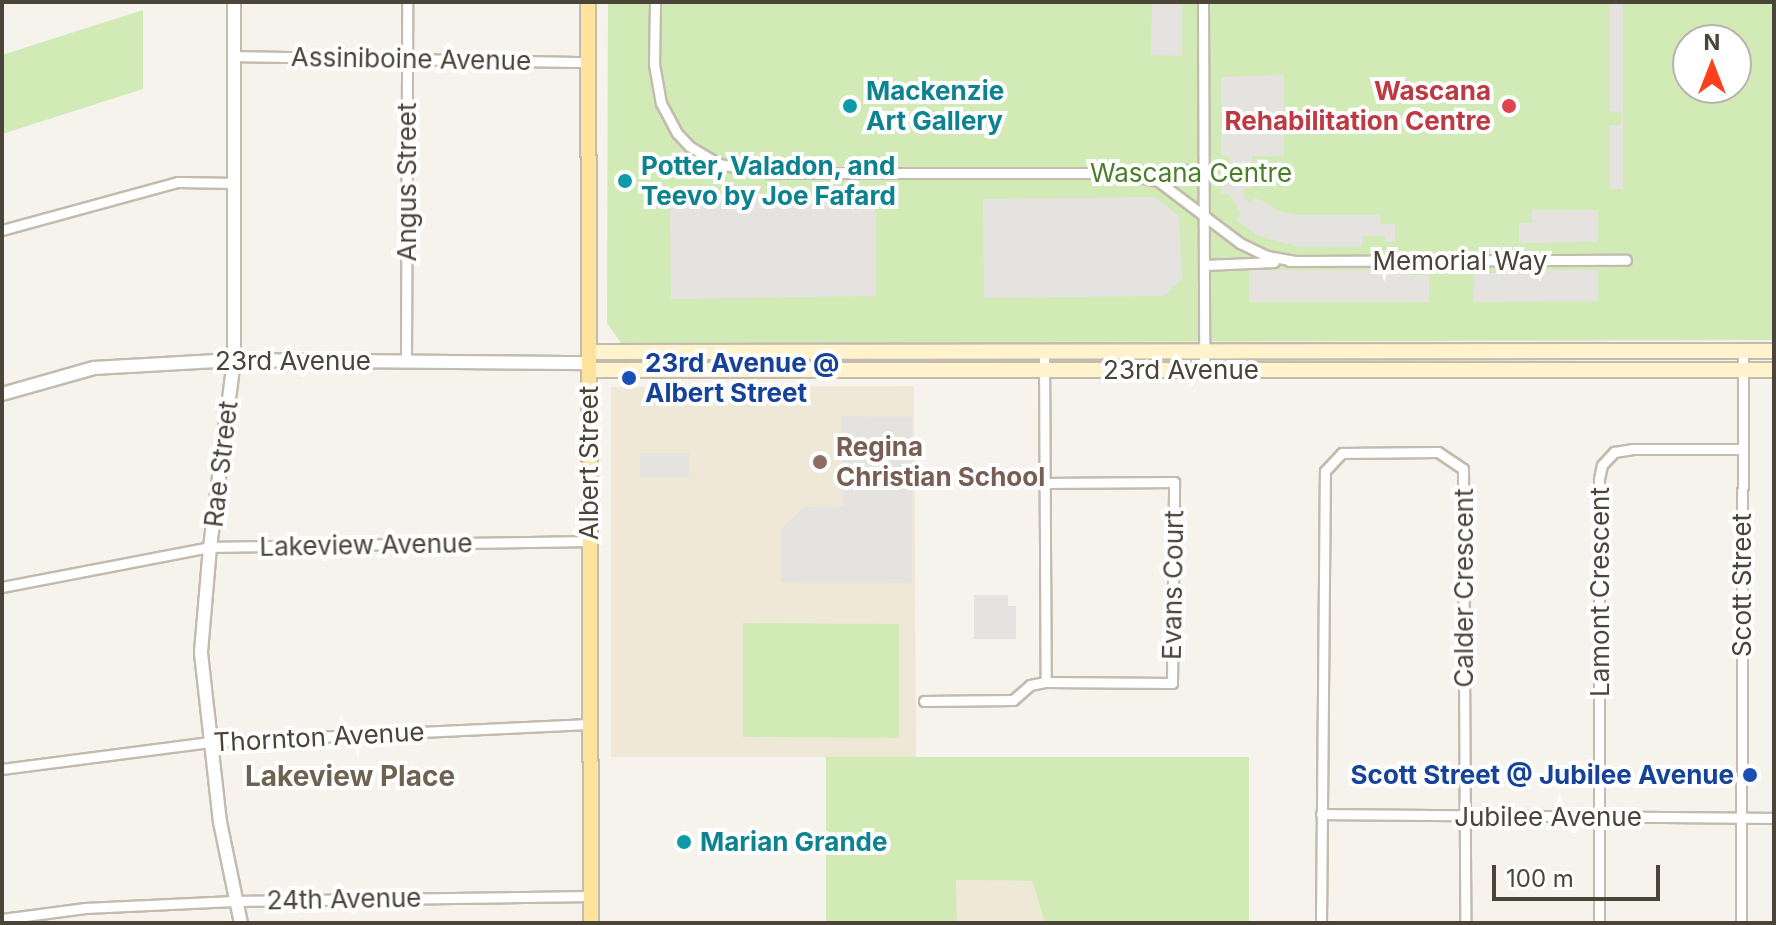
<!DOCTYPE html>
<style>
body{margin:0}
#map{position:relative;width:1776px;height:925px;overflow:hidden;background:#f6f3ec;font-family:Inter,sans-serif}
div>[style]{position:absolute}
.education>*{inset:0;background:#efe8d6}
.green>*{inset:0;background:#d2eab5}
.parking>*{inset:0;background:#e5e3e0}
.roads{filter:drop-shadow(2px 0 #c2bbae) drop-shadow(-2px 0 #c2bbae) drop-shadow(0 2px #c2bbae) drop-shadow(0 -2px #c2bbae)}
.minor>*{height:9px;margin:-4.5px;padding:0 4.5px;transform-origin:4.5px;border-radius:4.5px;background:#fff}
.tertiary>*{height:12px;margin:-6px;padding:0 6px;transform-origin:6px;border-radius:6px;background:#fff}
.secondary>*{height:14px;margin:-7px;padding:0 7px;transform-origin:7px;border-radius:7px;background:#fff3cd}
.primary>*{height:14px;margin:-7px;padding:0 7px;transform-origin:7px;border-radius:7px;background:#ffe39c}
.dots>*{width:22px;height:22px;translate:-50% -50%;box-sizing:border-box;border:4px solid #fff;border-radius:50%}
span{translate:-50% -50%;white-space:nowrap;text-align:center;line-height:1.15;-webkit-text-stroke:8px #fff;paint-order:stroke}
.street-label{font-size:26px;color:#4b4439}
.culture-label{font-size:26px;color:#0d838f;font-weight:700}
.left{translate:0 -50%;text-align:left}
.health-label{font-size:26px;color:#be3a42;font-weight:700}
.right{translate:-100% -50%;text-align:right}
.park-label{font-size:26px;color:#4a7f2a}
.transit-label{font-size:26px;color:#164399;font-weight:700}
.education-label{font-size:26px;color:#785e54;font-weight:700}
.neighbourhood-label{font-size:28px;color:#6e6250;font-weight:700}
.frame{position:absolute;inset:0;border:4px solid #4b4439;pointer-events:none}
.north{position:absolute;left:1672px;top:24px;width:80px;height:80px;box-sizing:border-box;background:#fff;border:2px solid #b7b4b0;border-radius:50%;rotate:0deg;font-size:22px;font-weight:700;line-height:32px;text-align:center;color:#4b4439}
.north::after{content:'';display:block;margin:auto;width:28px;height:36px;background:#fc3f1d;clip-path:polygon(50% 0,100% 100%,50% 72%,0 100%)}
.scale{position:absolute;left:1492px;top:865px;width:168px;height:36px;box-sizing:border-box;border:4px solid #4b4439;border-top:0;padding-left:10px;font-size:24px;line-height:28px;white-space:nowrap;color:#4b4439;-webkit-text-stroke:6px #fff;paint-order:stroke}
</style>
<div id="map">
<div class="education">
<i style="clip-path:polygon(914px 386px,916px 757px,611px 757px,611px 387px)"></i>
<i style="clip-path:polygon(956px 880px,1032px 881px,1045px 923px,957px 923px)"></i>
</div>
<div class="green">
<i style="clip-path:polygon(evenodd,608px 2px,1774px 2px,1774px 340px,621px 343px,607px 323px,608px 2px,1688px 40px,1736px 40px,1736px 88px,1688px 88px,1688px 40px)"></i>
<i style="clip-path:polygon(143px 10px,143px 89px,2px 134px,2px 55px)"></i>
<i style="clip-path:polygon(743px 623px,899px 624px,899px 738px,743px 737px)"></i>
<i style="clip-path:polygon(826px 757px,1249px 757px,1249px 923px,1045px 923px,1032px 881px,956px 880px,957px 923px,826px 923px)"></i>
</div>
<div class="parking">
<i style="clip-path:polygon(1152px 2px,1182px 2px,1182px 56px,1151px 55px)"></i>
<i style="clip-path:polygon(1610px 2px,1623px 2px,1623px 189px,1610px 189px,1610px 125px,1621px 125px,1621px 112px,1610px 111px)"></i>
<i style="clip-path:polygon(1276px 75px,1284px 75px,1284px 156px,1252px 156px,1252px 187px,1243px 189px,1245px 198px,1250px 203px,1256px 197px,1279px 211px,1300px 215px,1380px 215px,1381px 224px,1395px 224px,1395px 242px,1385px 242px,1385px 236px,1364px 236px,1361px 247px,1300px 247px,1258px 236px,1236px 220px,1241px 213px,1229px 194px,1221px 194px,1221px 165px,1230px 163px,1229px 156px,1221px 155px,1221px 77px)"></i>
<i style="clip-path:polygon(876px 197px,876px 296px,671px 299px,670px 198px)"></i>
<i style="clip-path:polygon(1155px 197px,1179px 216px,1182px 279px,1164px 296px,984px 298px,983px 199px)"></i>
<i style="clip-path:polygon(1532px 210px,1598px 210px,1598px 242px,1519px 243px,1519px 223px,1532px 223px)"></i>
<i style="clip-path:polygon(1249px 270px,1404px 270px,1405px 275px,1429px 275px,1429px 302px,1249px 302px)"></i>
<i style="clip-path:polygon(1500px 270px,1598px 270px,1598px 301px,1473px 302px,1474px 273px,1499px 273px)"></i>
<i style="clip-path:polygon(841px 416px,912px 417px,912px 583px,781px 582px,781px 529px,804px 507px,843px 506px)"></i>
<i style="clip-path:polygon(640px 453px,689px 453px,689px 478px,640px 478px)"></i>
<i style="clip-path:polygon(974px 595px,1008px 595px,1008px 606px,1016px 606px,1016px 639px,974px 639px)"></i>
</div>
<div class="roads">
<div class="minor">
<i style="left:655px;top:2px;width:62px;rotate:90.9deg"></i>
<i style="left:654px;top:64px;width:40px;rotate:80deg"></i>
<i style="left:661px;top:103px;width:34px;rotate:62deg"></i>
<i style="left:677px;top:133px;width:18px;rotate:47deg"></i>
<i style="left:689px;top:146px;width:35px;rotate:31deg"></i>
<i style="left:719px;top:164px;width:52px;rotate:10deg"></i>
<i style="left:770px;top:173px;width:353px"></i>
<i style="left:1123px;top:173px;width:36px;rotate:13deg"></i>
<i style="left:1158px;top:181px;width:103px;rotate:37.1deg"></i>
<i style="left:1240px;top:243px;width:30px;rotate:26deg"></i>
<i style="left:1267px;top:256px;width:27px;rotate:10deg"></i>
<i style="left:1203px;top:2px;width:368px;rotate:89.8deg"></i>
<i style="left:234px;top:56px;width:353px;rotate:1deg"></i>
<i style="left:1132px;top:172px;width:72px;rotate:-1.6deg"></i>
<i style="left:2px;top:230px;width:182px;rotate:-15.3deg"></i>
<i style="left:178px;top:182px;width:56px;rotate:1deg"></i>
<i style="left:1289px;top:261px;width:337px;rotate:-0.2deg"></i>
<i style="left:1205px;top:265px;width:69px;rotate:-2.5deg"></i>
<i style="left:1044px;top:352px;width:330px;rotate:89.7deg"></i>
<i style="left:406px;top:361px;width:359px;rotate:-89.8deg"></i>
<i style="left:2px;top:587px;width:212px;rotate:-10.9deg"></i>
<i style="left:210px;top:547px;width:379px;rotate:-0.9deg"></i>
<i style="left:924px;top:701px;width:89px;rotate:-0.6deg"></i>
<i style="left:1013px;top:700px;width:23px;rotate:-41deg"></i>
<i style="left:1030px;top:685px;width:16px;rotate:-11deg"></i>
<i style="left:1046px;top:682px;width:126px;rotate:0.5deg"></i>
<i style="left:1172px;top:683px;width:201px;rotate:-89.4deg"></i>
<i style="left:1174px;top:482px;width:129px;rotate:179.6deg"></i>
<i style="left:2px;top:769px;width:209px;rotate:-7.4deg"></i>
<i style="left:209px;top:742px;width:381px;rotate:-2.7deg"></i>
<i style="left:1321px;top:814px;width:453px;rotate:0.5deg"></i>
<i style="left:2px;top:919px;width:84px;rotate:-7.5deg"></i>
<i style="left:85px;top:908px;width:149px;rotate:-2.7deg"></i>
<i style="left:234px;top:901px;width:357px;rotate:-0.8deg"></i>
<i style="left:1321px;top:923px;width:452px;rotate:-89.5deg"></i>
<i style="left:1325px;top:471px;width:25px;rotate:-47deg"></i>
<i style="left:1342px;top:453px;width:96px;rotate:-0.6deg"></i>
<i style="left:1438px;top:452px;width:30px;rotate:34deg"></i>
<i style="left:1463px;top:469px;width:454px;rotate:89.7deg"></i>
<i style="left:1599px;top:923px;width:444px;rotate:-90deg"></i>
<i style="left:1599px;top:479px;width:14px;rotate:-78deg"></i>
<i style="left:1602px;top:465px;width:18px;rotate:-47deg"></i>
<i style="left:1614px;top:452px;width:18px;rotate:-9deg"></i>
<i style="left:1632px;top:449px;width:110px"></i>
<i style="left:1741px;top:923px;width:572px;rotate:-89.8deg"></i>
</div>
<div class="tertiary">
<i style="left:234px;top:2px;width:358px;rotate:90deg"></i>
<i style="left:234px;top:360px;width:189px;rotate:97.3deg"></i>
<i style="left:210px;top:547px;width:106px;rotate:94.9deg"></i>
<i style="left:201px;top:653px;width:170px;rotate:83.6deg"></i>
<i style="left:220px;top:822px;width:103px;rotate:78.3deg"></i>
<i style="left:2px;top:394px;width:96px;rotate:-15.8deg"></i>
<i style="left:94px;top:368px;width:140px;rotate:-3.3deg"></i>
<i style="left:234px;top:360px;width:355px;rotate:0.5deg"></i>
</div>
<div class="secondary">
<i style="left:589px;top:352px;width:1185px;rotate:-0.05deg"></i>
<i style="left:589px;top:370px;width:1185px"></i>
</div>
<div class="primary">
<i style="left:588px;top:2px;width:921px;rotate:89.81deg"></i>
</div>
</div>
<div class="dots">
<i style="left:850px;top:106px;background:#0f9aa8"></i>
<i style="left:1509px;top:106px;background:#e0444e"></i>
<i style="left:625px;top:181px;background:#0f9aa8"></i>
<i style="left:629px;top:378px;background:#1a4fb4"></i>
<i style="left:820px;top:462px;background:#8d6e63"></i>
<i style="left:1750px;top:775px;background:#1a4fb4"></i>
<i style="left:684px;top:842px;background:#0f9aa8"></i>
</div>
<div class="street-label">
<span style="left:411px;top:59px;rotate:1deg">Assiniboine Avenue</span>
<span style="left:407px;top:182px;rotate:-90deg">Angus Street</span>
<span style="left:1460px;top:261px">Memorial Way</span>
<span style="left:293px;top:361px">23rd Avenue</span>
<span style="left:1181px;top:370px">23rd Avenue</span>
<span style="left:589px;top:463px;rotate:-90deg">Albert Street</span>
<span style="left:221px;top:464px;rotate:-83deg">Rae Street</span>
<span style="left:366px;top:545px;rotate:-1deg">Lakeview Avenue</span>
<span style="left:1173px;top:585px;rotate:-89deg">Evans Court</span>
<span style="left:1742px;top:585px;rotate:-90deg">Scott Street</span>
<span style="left:1464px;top:588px;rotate:-90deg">Calder Crescent</span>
<span style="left:1600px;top:592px;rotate:-90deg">Lamont Crescent</span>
<span style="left:319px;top:737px;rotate:-3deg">Thornton Avenue</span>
<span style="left:1548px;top:817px">Jubilee Avenue</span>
<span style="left:344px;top:899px;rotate:-1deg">24th Avenue</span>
</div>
<div class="culture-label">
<span class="left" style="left:866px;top:106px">Mackenzie<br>Art Gallery</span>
<span class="left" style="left:641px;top:181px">Potter, Valadon, and<br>Teevo by Joe Fafard</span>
<span class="left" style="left:700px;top:842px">Marian Grande</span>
</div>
<div class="health-label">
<span class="right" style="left:1491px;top:106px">Wascana<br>Rehabilitation Centre</span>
</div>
<div class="park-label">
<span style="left:1191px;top:173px">Wascana Centre</span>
</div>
<div class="transit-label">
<span class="left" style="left:645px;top:378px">23rd Avenue @<br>Albert Street</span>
<span class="right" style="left:1734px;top:775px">Scott Street @ Jubilee Avenue</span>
</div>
<div class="education-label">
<span class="left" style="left:836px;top:462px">Regina<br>Christian School</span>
</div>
<div class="neighbourhood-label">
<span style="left:350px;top:776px">Lakeview Place</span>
</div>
<div class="frame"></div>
<div class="north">N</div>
<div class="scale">100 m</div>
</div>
